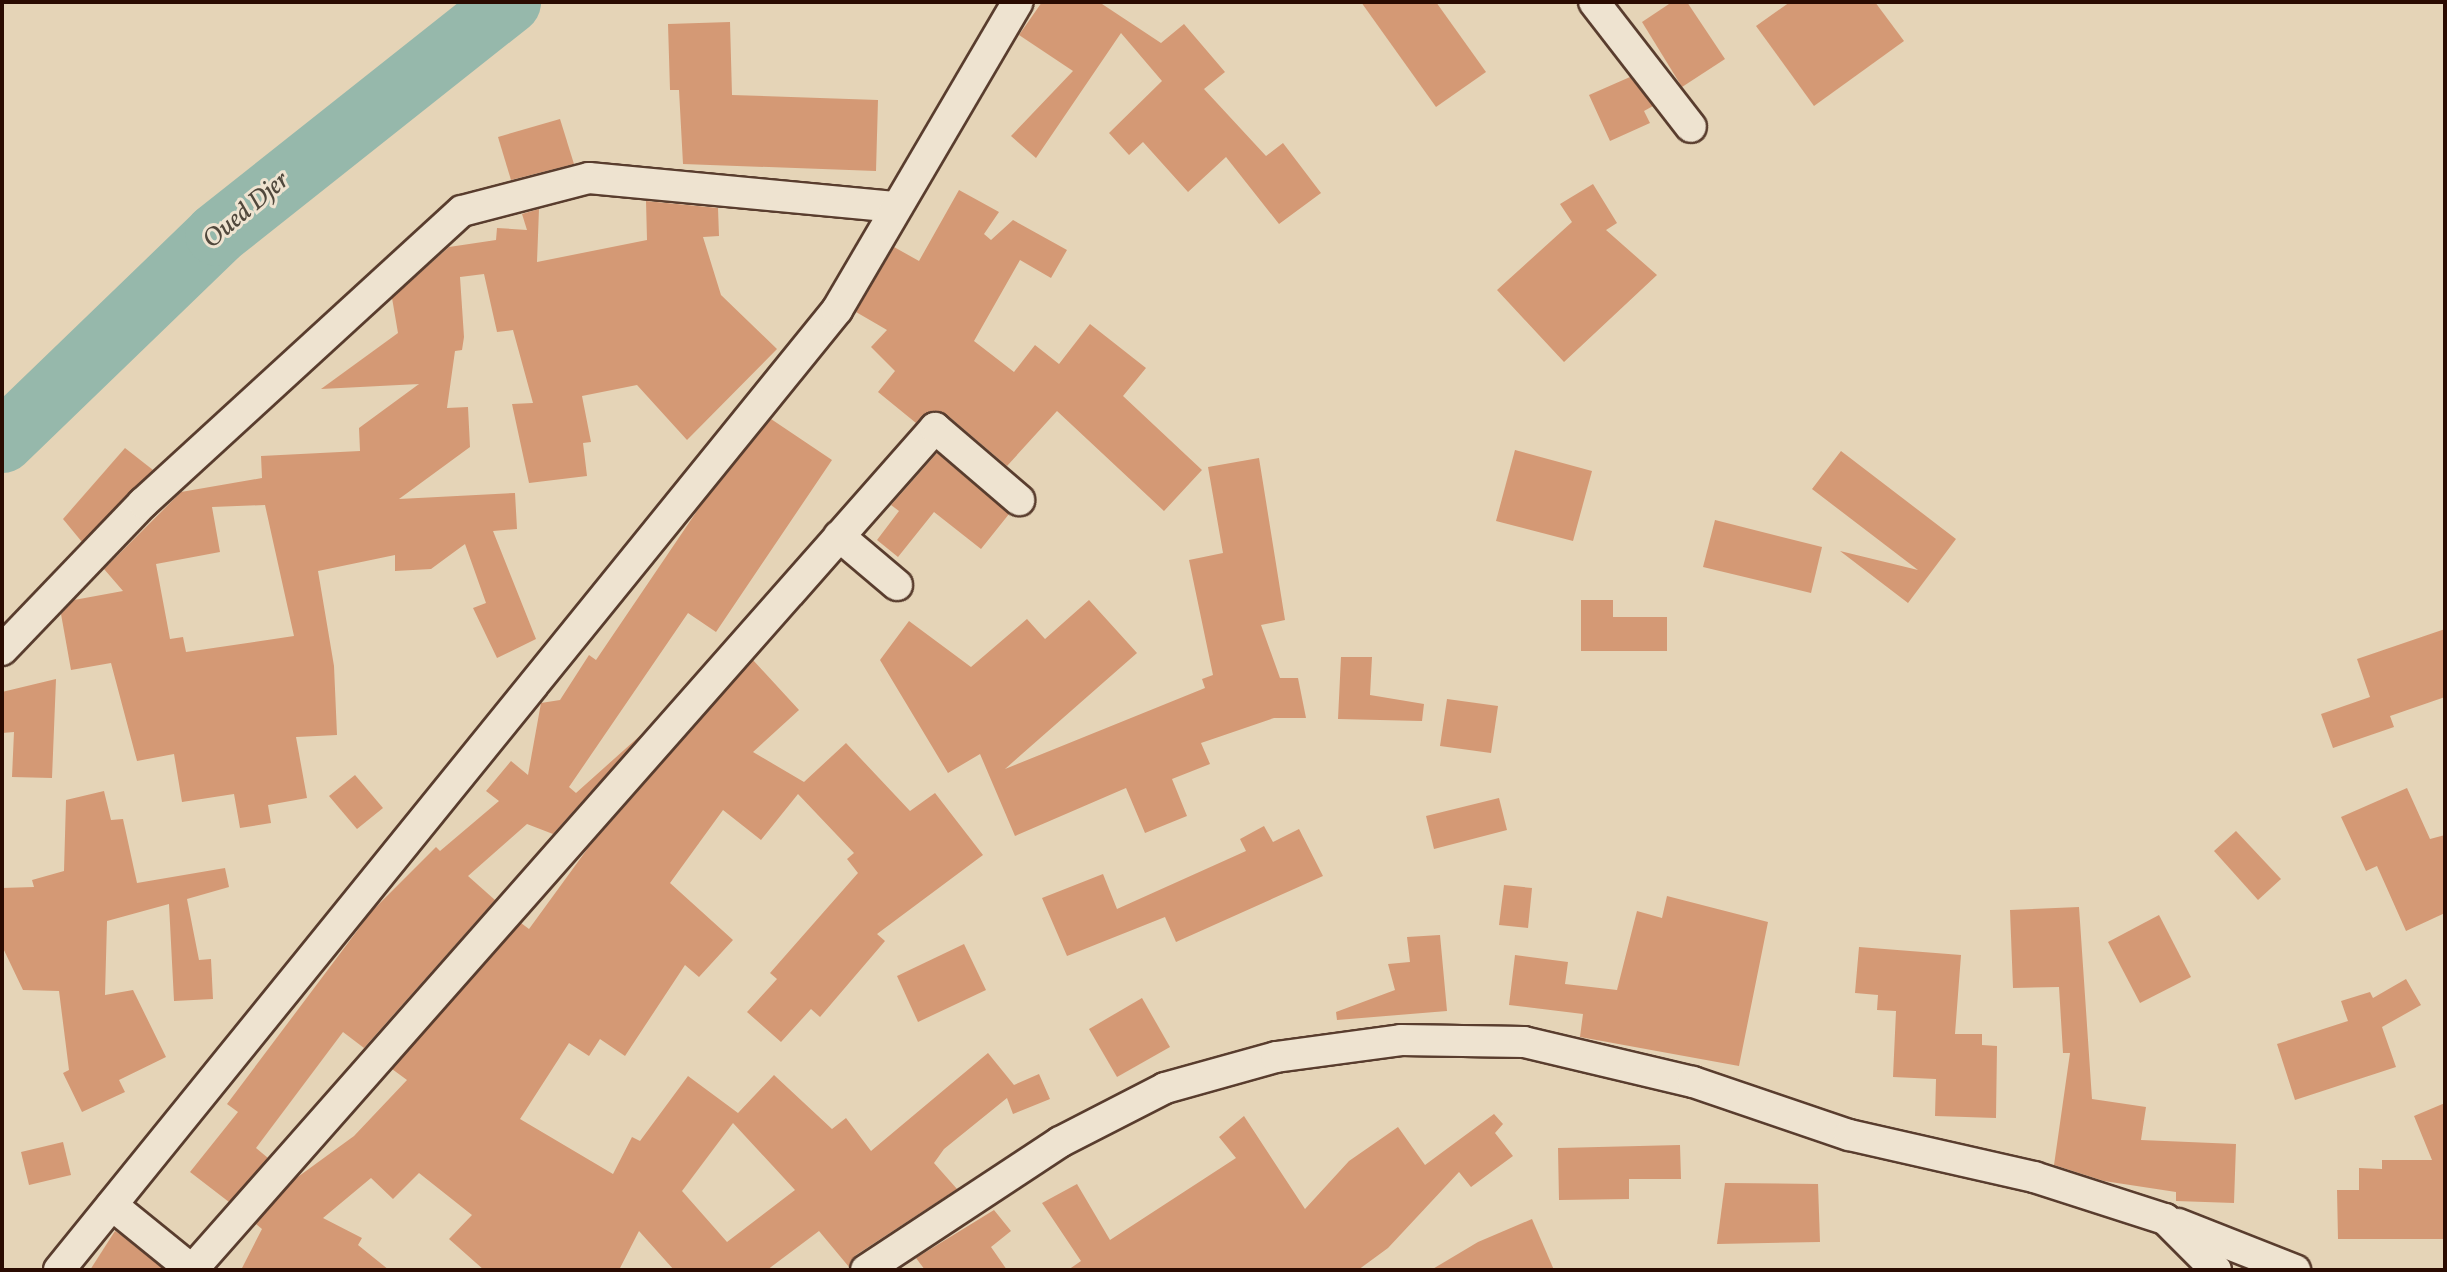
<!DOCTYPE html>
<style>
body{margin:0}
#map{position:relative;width:2447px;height:1272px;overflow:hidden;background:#e5d4b7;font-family:Vollkorn,serif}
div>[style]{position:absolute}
.river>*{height:63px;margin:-31.5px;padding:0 31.5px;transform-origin:31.5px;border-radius:31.5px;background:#96b8ab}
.building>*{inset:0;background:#d49975}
.roads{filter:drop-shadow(2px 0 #593d2e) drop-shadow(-2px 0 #593d2e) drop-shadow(0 2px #593d2e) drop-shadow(0 -2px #593d2e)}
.minor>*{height:30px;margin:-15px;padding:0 15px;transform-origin:15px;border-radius:15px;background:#eee3d0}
span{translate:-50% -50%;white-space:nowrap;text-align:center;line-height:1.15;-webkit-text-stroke:6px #eee3d0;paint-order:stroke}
.water-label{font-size:26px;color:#50483c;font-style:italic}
.frame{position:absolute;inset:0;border:4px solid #2a0b01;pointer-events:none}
</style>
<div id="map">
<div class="river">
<i style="left:2px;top:441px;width:298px;rotate:-44deg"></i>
<i style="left:216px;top:234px;width:374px;rotate:-38.4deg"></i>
</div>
<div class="building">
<i style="clip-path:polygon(1042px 2px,1099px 2px,1161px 43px,1184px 24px,1225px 72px,1204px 89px,1266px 156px,1283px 143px,1321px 193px,1279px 224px,1226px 157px,1188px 192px,1143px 142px,1129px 155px,1109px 133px,1162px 81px,1121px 33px,1036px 158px,1011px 136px,1073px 71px,1019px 35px)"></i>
<i style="clip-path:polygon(1361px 2px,1436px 2px,1486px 72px,1436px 107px)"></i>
<i style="clip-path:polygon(1672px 2px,1687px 2px,1725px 59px,1682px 87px,1642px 22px)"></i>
<i style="clip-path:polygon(1790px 2px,1875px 2px,1904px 41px,1814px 106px,1756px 26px)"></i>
<i style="clip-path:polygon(730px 22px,732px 95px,878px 100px,876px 171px,683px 164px,679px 90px,670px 90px,668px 24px)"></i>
<i style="clip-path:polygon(1630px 77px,1653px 106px,1644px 111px,1650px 123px,1610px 141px,1589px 95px)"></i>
<i style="clip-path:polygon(560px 119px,574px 164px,511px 180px,498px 137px)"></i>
<i style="clip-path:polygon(1593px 184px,1617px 223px,1606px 230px,1657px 275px,1564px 362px,1497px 290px,1572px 222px,1560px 204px)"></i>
<i style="clip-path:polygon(959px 190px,999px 212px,984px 234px,991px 240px,1013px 220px,1067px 250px,1051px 278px,1020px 260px,974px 341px,1014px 372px,1035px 345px,1059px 364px,1090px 324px,1146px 368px,1123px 396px,1202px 470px,1164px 511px,1057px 411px,1007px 466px,946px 414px,930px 411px,916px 423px,878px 392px,895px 371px,871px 347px,887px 330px,856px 312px,894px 247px,919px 261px)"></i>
<i style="clip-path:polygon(evenodd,646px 201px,718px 208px,719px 236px,703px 237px,721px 295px,777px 349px,687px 440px,637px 385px,582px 396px,591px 442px,583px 443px,587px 476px,529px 483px,512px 404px,533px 403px,513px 330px,497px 332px,484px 274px,460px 277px,464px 337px,462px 350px,455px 351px,447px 408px,468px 407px,470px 447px,399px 499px,515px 493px,517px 529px,493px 531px,536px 639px,497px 658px,473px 608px,486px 603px,465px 544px,431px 569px,395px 571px,395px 555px,318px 571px,334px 666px,337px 735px,296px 737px,307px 798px,268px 805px,271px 823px,240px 828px,234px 794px,182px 802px,174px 754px,137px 761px,111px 663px,71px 670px,61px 614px,74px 600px,123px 591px,104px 569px,181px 492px,262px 478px,261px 456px,360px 451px,359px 428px,419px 384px,321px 389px,398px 333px,392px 298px,449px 247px,496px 240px,497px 228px,527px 230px,522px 214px,539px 209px,537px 262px,647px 240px,646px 201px,265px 505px,294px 636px,186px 652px,183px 637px,170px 639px,156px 564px,220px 552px,212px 507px,265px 505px)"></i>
<i style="clip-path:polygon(771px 419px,832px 460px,716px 632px,688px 613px,569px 787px,576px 793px,643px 733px,553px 834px,527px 824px,468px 876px,495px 900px,364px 1048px,343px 1032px,256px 1148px,268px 1158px,229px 1202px,190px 1172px,238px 1112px,227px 1104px,372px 911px,436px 847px,440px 851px,499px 801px,486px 791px,511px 761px,528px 775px,541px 703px,560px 700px,589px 655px,596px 660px,699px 508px)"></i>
<i style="clip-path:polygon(125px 448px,153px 470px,82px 542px,63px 519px)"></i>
<i style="clip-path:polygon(1515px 450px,1592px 471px,1573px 541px,1496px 521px)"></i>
<i style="clip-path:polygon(1841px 451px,1956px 539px,1908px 603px,1840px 551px,1918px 570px,1812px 489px)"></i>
<i style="clip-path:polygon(937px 453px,1009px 514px,981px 549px,934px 512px,898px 557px,877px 540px,899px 511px,891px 505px)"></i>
<i style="clip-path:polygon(1259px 458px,1285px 620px,1261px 625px,1280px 678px,1298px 678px,1306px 718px,1274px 718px,1201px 743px,1210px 764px,1172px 779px,1187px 816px,1145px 833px,1126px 788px,1015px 836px,980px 754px,948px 773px,880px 660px,909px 621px,971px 667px,1027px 619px,1045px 639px,1089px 600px,1137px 653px,1005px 769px,1205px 688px,1202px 679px,1213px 675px,1189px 560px,1223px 553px,1208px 467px)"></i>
<i style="clip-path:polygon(1715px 520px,1822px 547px,1811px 593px,1703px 567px)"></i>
<i style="clip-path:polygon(1581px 600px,1613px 600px,1613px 617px,1667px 617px,1667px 651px,1581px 651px)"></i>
<i style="clip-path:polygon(2445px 629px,2445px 697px,2390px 716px,2394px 727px,2333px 748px,2321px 714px,2370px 697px,2357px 659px)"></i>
<i style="clip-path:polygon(1341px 657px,1372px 657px,1370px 695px,1424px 704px,1422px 721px,1338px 719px)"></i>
<i style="clip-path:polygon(evenodd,753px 660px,799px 710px,753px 752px,804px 782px,846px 743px,910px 811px,935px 793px,983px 855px,877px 934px,885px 941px,820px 1017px,811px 1009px,781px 1042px,747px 1012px,777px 979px,770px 973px,858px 873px,847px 859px,854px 853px,798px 794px,761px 840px,723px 810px,670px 883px,733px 940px,699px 977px,685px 965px,625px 1056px,600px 1039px,589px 1056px,569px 1043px,520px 1119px,613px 1174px,632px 1137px,640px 1141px,688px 1076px,738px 1113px,774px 1075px,832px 1129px,846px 1118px,871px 1151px,988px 1053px,1014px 1085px,1039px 1074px,1050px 1099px,1013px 1114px,1007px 1098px,944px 1149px,934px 1163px,957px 1189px,856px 1255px,849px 1267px,819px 1231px,767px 1270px,674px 1270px,639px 1231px,619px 1270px,484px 1270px,449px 1239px,472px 1215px,419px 1173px,393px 1199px,371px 1178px,323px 1218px,362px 1238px,358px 1245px,389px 1270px,241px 1270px,262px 1229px,256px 1224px,295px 1179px,354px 1136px,407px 1080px,392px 1069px,521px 923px,529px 929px,588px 848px,753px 660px,733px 1123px,795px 1190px,727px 1242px,682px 1191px,733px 1123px)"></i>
<i style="clip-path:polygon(56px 679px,52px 778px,12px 777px,14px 732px,2px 733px,2px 692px)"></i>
<i style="clip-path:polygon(1447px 699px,1498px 706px,1491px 753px,1440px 746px)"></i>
<i style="clip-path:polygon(355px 775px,383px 808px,357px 829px,329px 796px)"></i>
<i style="clip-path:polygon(2407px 788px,2430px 839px,2445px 835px,2445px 913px,2406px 931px,2377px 866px,2366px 871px,2341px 817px)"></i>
<i style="clip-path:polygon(104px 791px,111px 820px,123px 819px,137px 883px,225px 868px,229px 887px,187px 899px,199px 960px,211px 959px,213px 999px,174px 1001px,169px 904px,107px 921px,105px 995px,133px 990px,166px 1057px,119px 1080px,125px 1092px,82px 1112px,63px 1073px,69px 1070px,59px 991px,23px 990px,2px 946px,2px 888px,34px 887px,32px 880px,64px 871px,66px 800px)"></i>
<i style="clip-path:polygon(1499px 798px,1507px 830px,1434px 849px,1426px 816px)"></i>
<i style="clip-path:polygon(1264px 826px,1273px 842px,1299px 829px,1323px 876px,1176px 942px,1165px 917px,1067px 956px,1042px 898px,1103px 874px,1117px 909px,1246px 851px,1240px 839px)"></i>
<i style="clip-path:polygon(2236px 831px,2281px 879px,2258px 900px,2214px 851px)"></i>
<i style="clip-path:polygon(1504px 885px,1532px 888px,1528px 928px,1499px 925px)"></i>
<i style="clip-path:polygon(1667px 896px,1768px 922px,1739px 1066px,1580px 1037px,1583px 1014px,1509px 1005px,1515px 955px,1568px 962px,1565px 984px,1617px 990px,1637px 911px,1662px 918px)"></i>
<i style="clip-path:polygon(2079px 907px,2092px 1099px,2146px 1107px,2141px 1140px,2236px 1144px,2234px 1203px,2176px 1201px,2176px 1192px,2104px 1181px,2054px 1165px,2070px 1053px,2063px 1053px,2059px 987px,2013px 988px,2010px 910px)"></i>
<i style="clip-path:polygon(2159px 915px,2191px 977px,2140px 1003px,2108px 942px)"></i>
<i style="clip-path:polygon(1440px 935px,1447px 1011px,1337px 1020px,1336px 1012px,1395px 990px,1388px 964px,1410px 962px,1407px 937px)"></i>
<i style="clip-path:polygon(964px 944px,986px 990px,918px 1022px,897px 976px)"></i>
<i style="clip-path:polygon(1859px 947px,1961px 955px,1955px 1034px,1982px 1034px,1982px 1045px,1997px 1046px,1996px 1118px,1935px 1116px,1936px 1079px,1893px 1077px,1896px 1011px,1877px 1010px,1878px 995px,1855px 993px)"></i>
<i style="clip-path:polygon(2406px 979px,2421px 1005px,2382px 1027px,2396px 1067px,2295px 1100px,2277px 1044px,2348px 1021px,2341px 1001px,2370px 992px,2373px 998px)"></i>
<i style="clip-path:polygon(1142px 998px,1170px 1047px,1117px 1077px,1089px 1029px)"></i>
<i style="clip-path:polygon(2445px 1103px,2445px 1239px,2338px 1239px,2337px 1190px,2359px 1190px,2359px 1168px,2382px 1169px,2382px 1160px,2432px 1160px,2414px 1116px)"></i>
<i style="clip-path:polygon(1494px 1114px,1503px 1124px,1495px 1133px,1513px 1156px,1471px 1187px,1459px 1172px,1388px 1248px,1358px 1270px,1068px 1270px,1081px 1261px,1042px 1203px,1077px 1184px,1110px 1240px,1236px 1158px,1219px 1137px,1244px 1116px,1305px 1209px,1349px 1161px,1398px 1127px,1425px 1165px)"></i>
<i style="clip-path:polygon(63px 1142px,71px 1175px,29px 1185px,21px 1152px)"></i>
<i style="clip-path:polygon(1680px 1145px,1681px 1179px,1629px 1179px,1629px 1199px,1559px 1200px,1558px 1148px)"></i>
<i style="clip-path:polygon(1725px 1183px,1818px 1184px,1820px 1242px,1717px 1244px)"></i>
<i style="clip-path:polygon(994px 1210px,1011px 1231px,991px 1247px,1007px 1270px,925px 1270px,916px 1258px)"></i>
<i style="clip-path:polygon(1532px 1219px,1554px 1270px,1431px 1270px,1478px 1242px)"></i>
<i style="clip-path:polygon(115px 1231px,121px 1235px,165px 1270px,90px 1270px)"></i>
</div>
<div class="roads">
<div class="minor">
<i style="left:1594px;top:2px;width:158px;rotate:52.2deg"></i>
<i style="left:839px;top:536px;width:76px;rotate:40.2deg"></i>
<i style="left:2px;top:650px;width:204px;rotate:-46.2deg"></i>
<i style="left:143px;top:503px;width:432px;rotate:-42.5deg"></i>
<i style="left:462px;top:211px;width:131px;rotate:-14.6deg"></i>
<i style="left:589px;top:178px;width:309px;rotate:5.4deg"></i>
<i style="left:112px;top:1205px;width:103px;rotate:39.1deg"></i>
<i style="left:192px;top:1270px;width:1123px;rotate:-48.57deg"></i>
<i style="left:935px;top:428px;width:111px;rotate:40.6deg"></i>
<i style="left:2178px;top:1224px;width:126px;rotate:21.5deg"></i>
<i style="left:59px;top:1270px;width:1236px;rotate:-50.98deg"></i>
<i style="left:837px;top:310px;width:357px;rotate:-59.6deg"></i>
<i style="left:866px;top:1270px;width:232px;rotate:-33.4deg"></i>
<i style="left:1060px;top:1142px;width:118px;rotate:-27.2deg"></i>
<i style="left:1165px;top:1088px;width:115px;rotate:-15.6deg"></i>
<i style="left:1276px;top:1057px;width:126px;rotate:-7.7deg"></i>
<i style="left:1401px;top:1040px;width:123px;rotate:0.9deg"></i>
<i style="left:1524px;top:1042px;width:174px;rotate:13.3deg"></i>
<i style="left:1693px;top:1082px;width:165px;rotate:18.8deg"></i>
<i style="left:1849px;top:1135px;width:190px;rotate:12.8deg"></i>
<i style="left:2034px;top:1177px;width:138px;rotate:17.8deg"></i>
<i style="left:2165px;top:1219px;width:72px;rotate:45deg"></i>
</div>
</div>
<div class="water-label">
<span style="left:247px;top:211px;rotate:-40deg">Oued Djer</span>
</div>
<div class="frame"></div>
</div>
